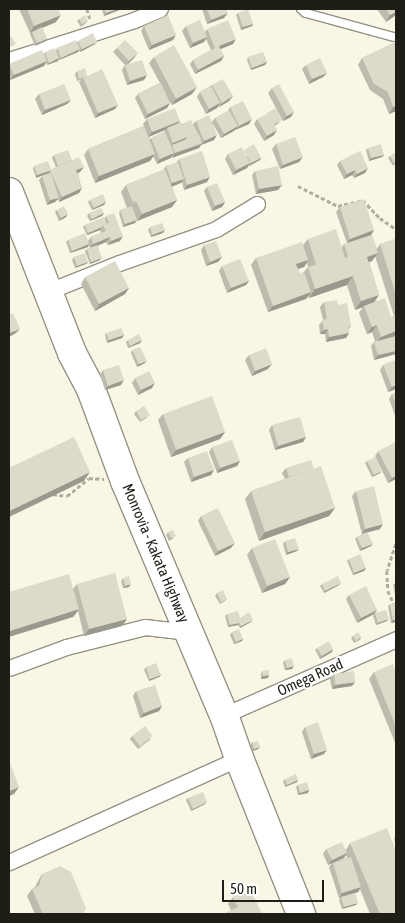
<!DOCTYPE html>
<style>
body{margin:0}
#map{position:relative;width:405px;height:923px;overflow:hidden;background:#f9f6e5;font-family:"Asap Condensed",sans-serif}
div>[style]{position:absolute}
.path>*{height:2.5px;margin-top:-1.25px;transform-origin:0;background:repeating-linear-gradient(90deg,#afada0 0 4px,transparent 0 6.5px)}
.roads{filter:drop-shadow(1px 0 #959383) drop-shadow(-1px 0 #959383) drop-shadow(0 1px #959383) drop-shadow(0 -1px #959383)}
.lane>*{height:8px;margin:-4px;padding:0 4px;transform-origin:4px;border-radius:4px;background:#fff}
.street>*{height:15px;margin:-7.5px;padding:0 7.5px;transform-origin:7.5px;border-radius:7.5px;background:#fff}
.highway>*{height:28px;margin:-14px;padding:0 14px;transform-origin:14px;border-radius:14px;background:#fff}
.wall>*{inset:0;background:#bdbbad}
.shaded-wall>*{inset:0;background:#9a998d}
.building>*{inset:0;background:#dcdac9}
span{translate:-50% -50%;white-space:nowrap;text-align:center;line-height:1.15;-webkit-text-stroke:4px #fff;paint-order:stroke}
.street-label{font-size:15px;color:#1e1e17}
.frame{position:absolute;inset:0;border:10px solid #1e1e17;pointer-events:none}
.scale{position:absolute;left:222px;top:880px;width:102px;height:22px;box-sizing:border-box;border:2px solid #1e1e17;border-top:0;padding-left:6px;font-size:15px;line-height:18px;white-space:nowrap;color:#1e1e17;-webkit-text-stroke:4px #fff;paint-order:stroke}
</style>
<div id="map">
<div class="path">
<i style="left:87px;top:9px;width:10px;rotate:73deg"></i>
<i style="left:298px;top:186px;width:45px;rotate:26.6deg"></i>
<i style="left:338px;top:206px;width:26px;rotate:-13deg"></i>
<i style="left:363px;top:200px;width:25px;rotate:47deg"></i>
<i style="left:380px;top:218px;width:19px;rotate:35deg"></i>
<i style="left:53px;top:494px;width:14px;rotate:8deg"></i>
<i style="left:67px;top:496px;width:28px;rotate:-39deg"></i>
<i style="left:89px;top:478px;width:15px;rotate:4deg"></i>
<i style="left:396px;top:544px;width:28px;rotate:108deg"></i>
<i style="left:387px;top:571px;width:20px;rotate:87deg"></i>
<i style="left:388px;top:591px;width:19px;rotate:65deg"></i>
</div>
<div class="roads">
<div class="lane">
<i style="left:301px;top:9px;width:6px;rotate:39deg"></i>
<i style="left:306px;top:13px;width:91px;rotate:15.3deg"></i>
</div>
<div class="street">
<i style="left:9px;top:60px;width:131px;rotate:-17.7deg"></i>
<i style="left:134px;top:20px;width:28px;rotate:-23deg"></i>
<i style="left:49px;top:291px;width:75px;rotate:-21.8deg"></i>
<i style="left:119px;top:263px;width:103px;rotate:-19.3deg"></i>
<i style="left:216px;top:229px;width:48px;rotate:-31.4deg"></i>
<i style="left:9px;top:668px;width:61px;rotate:-20.2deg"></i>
<i style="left:66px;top:647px;width:81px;rotate:-14.2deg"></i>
<i style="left:145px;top:627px;width:44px;rotate:6.5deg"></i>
<i style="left:224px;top:715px;width:188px;rotate:-23.8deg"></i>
<i style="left:9px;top:862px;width:252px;rotate:-24.3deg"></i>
</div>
<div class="highway">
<i style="left:9px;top:192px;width:173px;rotate:68.6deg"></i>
<i style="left:72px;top:353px;width:41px;rotate:62.2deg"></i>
<i style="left:91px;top:389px;width:98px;rotate:69.7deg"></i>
<i style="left:125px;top:481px;width:254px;rotate:67.1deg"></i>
<i style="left:224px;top:715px;width:46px;rotate:70.8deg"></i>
<i style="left:239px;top:758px;width:168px;rotate:68.3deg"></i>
</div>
</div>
<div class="wall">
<i style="clip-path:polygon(19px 9px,58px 9px,56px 22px,42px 28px,47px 39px,46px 41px,35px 46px,30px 34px,31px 33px,30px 33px)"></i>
<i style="clip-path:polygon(102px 9px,122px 9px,104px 16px)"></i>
<i style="clip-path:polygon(202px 9px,226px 9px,224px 18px,207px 24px)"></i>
<i style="clip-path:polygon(377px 9px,396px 9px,396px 15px,386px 22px)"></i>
<i style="clip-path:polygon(238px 13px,253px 24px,252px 26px,241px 30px,236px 15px)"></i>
<i style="clip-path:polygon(79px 19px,88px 21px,86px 23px,81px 27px,77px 21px)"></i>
<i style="clip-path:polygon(144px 26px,173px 40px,149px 50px,141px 31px)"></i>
<i style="clip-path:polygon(186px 26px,205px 32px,207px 29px,233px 44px,220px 49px,224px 56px,221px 61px,195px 74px,190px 64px,193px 60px,211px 50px,206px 39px,204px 42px,190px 48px,182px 31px)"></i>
<i style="clip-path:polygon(78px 41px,95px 44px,80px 52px,79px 50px,78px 52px,59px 60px,58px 59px,58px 61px,47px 65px,46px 62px,44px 66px,10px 80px,9px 77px,9px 64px,44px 54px,45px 52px,56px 50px,57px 48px,77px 42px)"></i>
<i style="clip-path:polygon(396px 42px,396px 111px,389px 114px,383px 99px,370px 90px,358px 65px,362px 58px)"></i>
<i style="clip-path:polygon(117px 48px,134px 58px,127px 64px,144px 80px,127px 85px,122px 70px,125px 65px,113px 52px)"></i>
<i style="clip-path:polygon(154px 57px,192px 94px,172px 105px,170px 102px,167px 108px,145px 119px,135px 98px,138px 94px,160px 83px,149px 63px)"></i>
<i style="clip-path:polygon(248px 57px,267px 62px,265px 65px,251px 70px,247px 60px)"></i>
<i style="clip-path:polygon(306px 65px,327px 73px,323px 77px,309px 84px,302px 69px)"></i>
<i style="clip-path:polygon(77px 71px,87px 76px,115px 109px,95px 118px,79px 82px,81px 80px,77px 81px,75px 74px)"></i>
<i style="clip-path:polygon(212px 85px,233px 96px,229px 101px,219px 107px,218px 106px,217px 108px,206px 114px,197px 97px,200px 92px)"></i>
<i style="clip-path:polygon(272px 88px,291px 117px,283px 121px,268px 93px)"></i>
<i style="clip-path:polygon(39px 94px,71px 100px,67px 104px,42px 115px,35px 99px)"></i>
<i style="clip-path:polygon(evenodd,230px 107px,249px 124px,235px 130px,221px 138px,213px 124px,214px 140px,201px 145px,199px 148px,171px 157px,157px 164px,153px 156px,150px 161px,95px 183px,84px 155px,88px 149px,144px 126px,143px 124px,147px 119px,180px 121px,178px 123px,182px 124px,193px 124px,196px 121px,212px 122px,215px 118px,228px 111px,230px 107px,165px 130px,164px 132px,151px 138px,150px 140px,149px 137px,165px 130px)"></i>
<i style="clip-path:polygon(257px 119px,280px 122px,275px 126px,274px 135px,264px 141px,254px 124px)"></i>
<i style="clip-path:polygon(276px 144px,299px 162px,280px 169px,272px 149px)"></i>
<i style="clip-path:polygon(368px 148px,384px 155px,382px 157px,369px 161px,366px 150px)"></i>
<i style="clip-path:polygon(228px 154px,261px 158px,260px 160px,249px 166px,249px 165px,247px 168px,233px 175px,225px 159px)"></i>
<i style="clip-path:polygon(54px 155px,72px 160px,80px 172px,78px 173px,80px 183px,82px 188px,79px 193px,59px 202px,58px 199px,55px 202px,47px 205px,39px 180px,42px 176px,48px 173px,36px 178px,33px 169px,34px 166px,51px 170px,56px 167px,52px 158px)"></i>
<i style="clip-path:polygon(390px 156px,396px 158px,396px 163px,393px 166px,388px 158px)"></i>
<i style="clip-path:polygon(179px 159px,207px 182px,184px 190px,182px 182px,172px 187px,177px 200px,172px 207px,137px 221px,136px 219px,135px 223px,123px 227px,119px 213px,120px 210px,127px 208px,121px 192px,126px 185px,163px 170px,166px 166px,176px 163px)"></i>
<i style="clip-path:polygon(340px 161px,365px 173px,354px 178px,352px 175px,344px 179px,337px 165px)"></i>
<i style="clip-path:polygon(255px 171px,278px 190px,256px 194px,252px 175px)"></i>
<i style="clip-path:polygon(207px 187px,225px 202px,222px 207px,212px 211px,204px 191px)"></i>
<i style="clip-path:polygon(90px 200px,106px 202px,104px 205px,92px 210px,88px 202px)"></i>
<i style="clip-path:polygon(evenodd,340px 207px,374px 230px,371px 235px,377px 249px,380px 244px,396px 239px,396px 354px,374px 360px,371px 346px,374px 342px,375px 341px,372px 332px,367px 334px,359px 313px,363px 307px,355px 310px,347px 285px,309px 298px,309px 296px,306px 299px,268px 312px,251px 265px,256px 258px,303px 245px,308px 239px,342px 247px,344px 244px,347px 243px,336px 212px,340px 207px,375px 256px,394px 316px,391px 317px,375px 302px,379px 295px,369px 262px,372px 261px,375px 256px,340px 207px,307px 263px,308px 267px,304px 272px,300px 274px,298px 269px,304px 267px,307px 263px)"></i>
<i style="clip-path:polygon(57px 210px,66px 217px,59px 221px,55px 212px)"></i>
<i style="clip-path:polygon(89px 213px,104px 213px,102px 216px,90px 221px,87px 216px)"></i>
<i style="clip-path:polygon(106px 216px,120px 241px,108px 245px,106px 242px,98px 246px,100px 260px,90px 264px,85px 251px,87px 249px,90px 248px,89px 245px,88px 247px,70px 253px,66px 242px,68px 240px,88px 241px,91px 237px,101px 233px,100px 230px,87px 235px,83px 227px,85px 225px,104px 219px)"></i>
<i style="clip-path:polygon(150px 227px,163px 233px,151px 237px,148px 230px)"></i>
<i style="clip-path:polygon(204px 245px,222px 257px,218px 262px,206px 266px,201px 250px)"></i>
<i style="clip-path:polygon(74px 257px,88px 262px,86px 264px,75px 268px,72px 260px)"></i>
<i style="clip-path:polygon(222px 266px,249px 281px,246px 285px,227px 293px,219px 271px)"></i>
<i style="clip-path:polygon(85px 277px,129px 288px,125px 294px,95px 311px,81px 284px)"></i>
<i style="clip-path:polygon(324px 302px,338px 305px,351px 326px,348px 330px,349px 333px,346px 338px,326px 342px,325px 334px,320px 334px,319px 325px,323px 320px,320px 307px)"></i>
<i style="clip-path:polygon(106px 333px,124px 335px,122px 338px,107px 343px,105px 335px)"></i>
<i style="clip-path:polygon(128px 340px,140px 343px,128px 348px,126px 342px)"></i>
<i style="clip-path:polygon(132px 350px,145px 363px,137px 367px,131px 353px)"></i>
<i style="clip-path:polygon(249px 355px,268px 369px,252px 376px,245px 360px)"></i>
<i style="clip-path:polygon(396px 360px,396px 389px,388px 392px,380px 370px,383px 365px)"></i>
<i style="clip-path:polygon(103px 370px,121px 385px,105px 390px,100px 375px)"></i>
<i style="clip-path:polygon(135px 378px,152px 388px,138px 395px,132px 383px)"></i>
<i style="clip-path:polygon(396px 393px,396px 418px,389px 399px,392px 394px)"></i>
<i style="clip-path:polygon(136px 411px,148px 417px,140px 422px,134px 414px)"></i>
<i style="clip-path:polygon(163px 414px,225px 432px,220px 439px,171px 457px,158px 420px)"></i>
<i style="clip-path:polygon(272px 425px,306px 437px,303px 442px,275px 450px,269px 430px)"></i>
<i style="clip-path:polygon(212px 447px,240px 461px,237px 466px,217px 473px,209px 452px)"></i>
<i style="clip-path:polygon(378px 451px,396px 479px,388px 483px,375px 456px)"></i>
<i style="clip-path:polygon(188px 458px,214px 470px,211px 475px,191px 482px,184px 462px)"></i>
<i style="clip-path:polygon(367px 461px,380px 473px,372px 477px,365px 463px)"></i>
<i style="clip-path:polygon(286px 468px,314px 469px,335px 508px,329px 516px,259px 541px,245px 499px,251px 491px,285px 479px,282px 473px)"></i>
<i style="clip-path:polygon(356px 491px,380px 529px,367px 532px,371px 546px,360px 551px,355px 539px,357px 537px,367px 532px,362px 534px,352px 496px)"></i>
<i style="clip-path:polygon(201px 516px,231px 548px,215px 556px,198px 521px)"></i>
<i style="clip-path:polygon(168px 532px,174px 538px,169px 541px,166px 535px)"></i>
<i style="clip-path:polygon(285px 541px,297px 551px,286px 555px,283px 544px)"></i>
<i style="clip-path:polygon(252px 548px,290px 577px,285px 584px,262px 593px,247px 555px)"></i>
<i style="clip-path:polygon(349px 559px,366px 568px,364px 571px,353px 575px,347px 561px)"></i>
<i style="clip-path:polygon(123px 578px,129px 587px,123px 588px,121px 581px)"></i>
<i style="clip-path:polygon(396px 582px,396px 599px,393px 585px)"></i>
<i style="clip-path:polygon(77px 584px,127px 619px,122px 626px,84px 636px,78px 611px,73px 617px,73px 589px)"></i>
<i style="clip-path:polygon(322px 584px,339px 585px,324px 593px,320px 586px)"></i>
<i style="clip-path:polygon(217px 593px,227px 599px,225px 601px,220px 604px,215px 596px)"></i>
<i style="clip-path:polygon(349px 595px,377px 610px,374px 614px,357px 623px,346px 599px)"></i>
<i style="clip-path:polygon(390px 604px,396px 622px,391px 623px,388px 606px)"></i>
<i style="clip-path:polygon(375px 613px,387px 621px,376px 625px,373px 616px)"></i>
<i style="clip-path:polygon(227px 614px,240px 618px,251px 622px,240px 628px,238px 625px,228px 627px,225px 616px)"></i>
<i style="clip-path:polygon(232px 632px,243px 639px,242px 641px,234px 644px,230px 635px)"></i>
<i style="clip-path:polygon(353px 636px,361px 637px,360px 640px,354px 643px,351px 638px)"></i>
<i style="clip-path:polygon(317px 648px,332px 652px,320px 659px,315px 650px)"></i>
<i style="clip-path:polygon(285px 660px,292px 669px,285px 670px,283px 663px)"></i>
<i style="clip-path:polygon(146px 667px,161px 675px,159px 677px,149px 681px,144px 670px)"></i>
<i style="clip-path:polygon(262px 671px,268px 678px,261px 679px,261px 674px)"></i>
<i style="clip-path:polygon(374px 672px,396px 673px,396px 745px,369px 679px)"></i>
<i style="clip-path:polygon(334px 674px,352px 686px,332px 689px,330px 679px)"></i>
<i style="clip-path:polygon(136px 691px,162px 706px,159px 711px,140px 718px,133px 696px)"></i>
<i style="clip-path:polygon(305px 727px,324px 754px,311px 759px,302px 732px)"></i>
<i style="clip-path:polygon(132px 736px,151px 739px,138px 749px,130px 739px)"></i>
<i style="clip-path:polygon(252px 742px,260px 747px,258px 749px,253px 751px,250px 745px)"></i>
<i style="clip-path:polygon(285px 779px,298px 780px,297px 782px,285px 787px,283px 781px)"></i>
<i style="clip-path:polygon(298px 785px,309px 790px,308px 793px,298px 795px,296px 787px)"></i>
<i style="clip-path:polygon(188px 798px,205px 804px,191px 811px,186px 800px)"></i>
<i style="clip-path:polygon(396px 836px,396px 847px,394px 838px)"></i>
<i style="clip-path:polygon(evenodd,350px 843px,396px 914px,370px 914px,360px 889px,358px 892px,339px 898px,329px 867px,332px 863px,328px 865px,323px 854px,326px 849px,346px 850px,350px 843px,346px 855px,347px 858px,334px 862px,344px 858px,346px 855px)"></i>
<i style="clip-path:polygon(42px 874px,83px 914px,35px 914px,27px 896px,32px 889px,35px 887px,38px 881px)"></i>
<i style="clip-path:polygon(233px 897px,262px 914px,231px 910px,228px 904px)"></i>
<i style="clip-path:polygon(341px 897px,356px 905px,342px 909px,339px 900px)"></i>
</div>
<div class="shaded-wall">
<i style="clip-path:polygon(118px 9px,122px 9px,104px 16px,106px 13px)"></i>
<i style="clip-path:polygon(396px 12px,396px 15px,386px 22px,390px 15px)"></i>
<i style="clip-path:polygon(228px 13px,224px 18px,207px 24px,211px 20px)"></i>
<i style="clip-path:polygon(61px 15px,56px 22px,30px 33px,34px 26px)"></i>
<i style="clip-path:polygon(253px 24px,252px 26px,241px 30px,243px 27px)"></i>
<i style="clip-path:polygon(176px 35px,173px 40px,149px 50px,152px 45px)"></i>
<i style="clip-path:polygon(207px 37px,204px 42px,190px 48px,193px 43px)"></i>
<i style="clip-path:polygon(47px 39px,46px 41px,35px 46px,37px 43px)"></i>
<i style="clip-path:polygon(236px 39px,233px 44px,216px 51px,219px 46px)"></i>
<i style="clip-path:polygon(97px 42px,95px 44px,80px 52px,82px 49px)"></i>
<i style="clip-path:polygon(80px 49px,78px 52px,59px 60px,61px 58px)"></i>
<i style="clip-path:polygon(138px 53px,134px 58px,126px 66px,129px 61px)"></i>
<i style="clip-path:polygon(224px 56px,221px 61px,195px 74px,198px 70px)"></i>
<i style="clip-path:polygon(59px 58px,58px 61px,47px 65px,49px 63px)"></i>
<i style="clip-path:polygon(47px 61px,44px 66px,10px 80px,14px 75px)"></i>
<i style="clip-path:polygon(267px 62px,265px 65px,251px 70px,252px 68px)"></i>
<i style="clip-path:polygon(327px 73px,323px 77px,309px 84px,312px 79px)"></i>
<i style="clip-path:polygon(147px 75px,144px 80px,127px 85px,130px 81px)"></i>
<i style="clip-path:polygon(197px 87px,192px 94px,172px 105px,176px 99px)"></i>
<i style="clip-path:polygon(233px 96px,229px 101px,219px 107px,222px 103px)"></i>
<i style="clip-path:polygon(71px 100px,67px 104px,42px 115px,45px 110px)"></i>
<i style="clip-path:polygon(170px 103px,167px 108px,145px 119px,148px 114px)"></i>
<i style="clip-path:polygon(220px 103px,217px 108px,206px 114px,209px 109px)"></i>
<i style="clip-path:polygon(118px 105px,115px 109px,95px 118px,98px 113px)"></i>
<i style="clip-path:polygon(396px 106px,396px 111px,389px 114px,393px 107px)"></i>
<i style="clip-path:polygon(294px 112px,291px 117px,283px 121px,287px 116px)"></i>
<i style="clip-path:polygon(252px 119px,249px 124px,235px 130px,239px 126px)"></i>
<i style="clip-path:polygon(180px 121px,177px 126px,167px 128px,165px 130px,148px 137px,152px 132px)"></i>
<i style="clip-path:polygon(238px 126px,234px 131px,221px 138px,224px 134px)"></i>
<i style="clip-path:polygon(277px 130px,274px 135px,264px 141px,267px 136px)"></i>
<i style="clip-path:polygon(217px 135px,214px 140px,201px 145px,199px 148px,172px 158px,175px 153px,202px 144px,204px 141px)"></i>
<i style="clip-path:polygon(187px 137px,183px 142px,172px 145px,170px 148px,173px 143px)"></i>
<i style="clip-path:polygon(174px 153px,171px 158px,157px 164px,160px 159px)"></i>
<i style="clip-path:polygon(155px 154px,150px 161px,95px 183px,99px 176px)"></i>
<i style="clip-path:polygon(384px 155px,382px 157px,369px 161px,371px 158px)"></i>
<i style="clip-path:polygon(303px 157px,299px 162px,280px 169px,283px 165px)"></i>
<i style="clip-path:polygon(261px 158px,260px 160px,249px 166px,251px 163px)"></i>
<i style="clip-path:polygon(250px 163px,247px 168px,233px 175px,236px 170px)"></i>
<i style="clip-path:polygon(84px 167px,80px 172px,73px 175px,76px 170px)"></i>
<i style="clip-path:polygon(368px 168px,365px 173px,354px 178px,357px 174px)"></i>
<i style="clip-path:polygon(355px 170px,352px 175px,344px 179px,347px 174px)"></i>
<i style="clip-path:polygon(50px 171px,48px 173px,36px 178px,37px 175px)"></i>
<i style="clip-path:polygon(210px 177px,207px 182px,184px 190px,187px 185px)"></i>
<i style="clip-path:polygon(184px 179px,181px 183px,168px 188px,172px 183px)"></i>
<i style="clip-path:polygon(282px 185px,278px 190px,256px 194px,259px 189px)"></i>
<i style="clip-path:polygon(82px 188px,79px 193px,59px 202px,62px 197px)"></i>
<i style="clip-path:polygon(59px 198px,55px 202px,47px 205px,50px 200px)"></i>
<i style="clip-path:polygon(177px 200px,172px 207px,137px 221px,142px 214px)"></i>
<i style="clip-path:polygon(106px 202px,104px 205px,92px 210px,94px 208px)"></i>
<i style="clip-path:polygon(225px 202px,222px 207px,212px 211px,215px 206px)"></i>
<i style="clip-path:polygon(104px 213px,102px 216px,90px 221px,92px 219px)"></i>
<i style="clip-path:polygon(68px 214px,66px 217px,59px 221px,61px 218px)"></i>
<i style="clip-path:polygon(137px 220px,135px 223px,123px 227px,125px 224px)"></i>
<i style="clip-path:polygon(102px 227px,100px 230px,87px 235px,88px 233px)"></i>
<i style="clip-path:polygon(165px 230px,163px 233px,151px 237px,152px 235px)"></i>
<i style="clip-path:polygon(374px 230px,371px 235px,347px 243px,350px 239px)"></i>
<i style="clip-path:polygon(123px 236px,120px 241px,108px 245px,111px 241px)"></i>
<i style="clip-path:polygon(110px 237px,106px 242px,90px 248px,93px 244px)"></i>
<i style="clip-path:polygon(89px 244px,88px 247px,70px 253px,72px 251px)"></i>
<i style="clip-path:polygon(378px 253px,372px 261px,361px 265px,367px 257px)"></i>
<i style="clip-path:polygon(222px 257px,218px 262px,206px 266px,210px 262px)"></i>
<i style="clip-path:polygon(102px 258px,100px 260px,90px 264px,91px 262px)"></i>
<i style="clip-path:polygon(308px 260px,304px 267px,292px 271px,296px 264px)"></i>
<i style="clip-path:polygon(88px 262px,86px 264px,75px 268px,77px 266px)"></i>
<i style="clip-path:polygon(353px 276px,347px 285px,309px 298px,315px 289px)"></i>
<i style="clip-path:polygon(249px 281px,246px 285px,227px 293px,231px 288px)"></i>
<i style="clip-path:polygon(129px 288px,125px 294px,95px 311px,99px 304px)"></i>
<i style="clip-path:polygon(311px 292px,306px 299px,268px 312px,273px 306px)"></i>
<i style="clip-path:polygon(379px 295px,373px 303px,364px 306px,363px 307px,355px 310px,361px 301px)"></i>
<i style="clip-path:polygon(377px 325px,372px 332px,367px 334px,372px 327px)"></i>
<i style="clip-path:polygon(20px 329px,16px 333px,9px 337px,9px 333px)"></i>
<i style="clip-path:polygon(328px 329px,325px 334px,320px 334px,324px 330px)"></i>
<i style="clip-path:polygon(396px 331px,396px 336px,376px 343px,381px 337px)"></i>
<i style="clip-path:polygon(349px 333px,346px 338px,326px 342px,329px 337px)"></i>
<i style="clip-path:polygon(124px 335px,122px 338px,107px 343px,109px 340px)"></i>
<i style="clip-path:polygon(142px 340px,140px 343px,128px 348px,130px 346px)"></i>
<i style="clip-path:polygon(396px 351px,396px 354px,374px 360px,378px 355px)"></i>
<i style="clip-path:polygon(147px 361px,145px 363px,137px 367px,139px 364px)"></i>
<i style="clip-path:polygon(272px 364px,268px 369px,252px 376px,255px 371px)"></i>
<i style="clip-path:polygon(124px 380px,121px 385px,105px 390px,108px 386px)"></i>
<i style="clip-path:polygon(155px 383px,152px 388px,138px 395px,141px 390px)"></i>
<i style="clip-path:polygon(396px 385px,396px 389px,388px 392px,392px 387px)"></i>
<i style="clip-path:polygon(225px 432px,220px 439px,171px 457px,176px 450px)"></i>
<i style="clip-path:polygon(306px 437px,303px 442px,275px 450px,278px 446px)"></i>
<i style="clip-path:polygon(240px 461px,237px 466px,217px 473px,220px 468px)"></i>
<i style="clip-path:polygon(214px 470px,211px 475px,191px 482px,194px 477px)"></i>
<i style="clip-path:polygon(382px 471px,380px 473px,372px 477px,374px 475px)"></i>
<i style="clip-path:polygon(90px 472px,84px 481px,9px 517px,9px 511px)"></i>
<i style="clip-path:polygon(396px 476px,396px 479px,388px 483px,392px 478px)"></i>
<i style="clip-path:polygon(335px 508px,329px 516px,259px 541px,265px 532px)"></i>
<i style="clip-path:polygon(383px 524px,380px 529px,362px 534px,365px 529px)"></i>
<i style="clip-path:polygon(235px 543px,231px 548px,215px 556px,218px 551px)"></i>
<i style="clip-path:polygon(373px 544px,371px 546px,360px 551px,362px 548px)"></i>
<i style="clip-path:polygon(299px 549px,297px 551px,286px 555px,288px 552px)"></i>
<i style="clip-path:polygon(366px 568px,364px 571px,353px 575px,354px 573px)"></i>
<i style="clip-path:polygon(290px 577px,285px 584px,262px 593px,267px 586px)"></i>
<i style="clip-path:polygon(341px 583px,339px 585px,324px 593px,325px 591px)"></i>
<i style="clip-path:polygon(131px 584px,129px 587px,123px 588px,125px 586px)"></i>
<i style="clip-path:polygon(79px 609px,73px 617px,9px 637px,9px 631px)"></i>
<i style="clip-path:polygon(377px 610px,374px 614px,357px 623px,361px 618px)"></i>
<i style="clip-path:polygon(127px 619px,122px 626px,84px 636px,89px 629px)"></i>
<i style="clip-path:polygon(389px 619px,387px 621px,376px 625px,378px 623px)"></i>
<i style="clip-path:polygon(253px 620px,251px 622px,240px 628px,241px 626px)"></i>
<i style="clip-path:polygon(393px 620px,396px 620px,396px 622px,391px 623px)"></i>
<i style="clip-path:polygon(239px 623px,238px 625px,228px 627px,230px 625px)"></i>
<i style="clip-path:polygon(243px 639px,242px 641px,234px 644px,236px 642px)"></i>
<i style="clip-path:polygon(333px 649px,332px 652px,320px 659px,322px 656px)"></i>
<i style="clip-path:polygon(294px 666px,292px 669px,285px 670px,287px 668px)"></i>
<i style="clip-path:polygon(161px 675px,159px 677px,149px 681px,150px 679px)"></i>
<i style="clip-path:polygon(269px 675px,268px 678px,261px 679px,263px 676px)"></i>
<i style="clip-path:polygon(355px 682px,352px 686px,332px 689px,335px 685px)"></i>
<i style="clip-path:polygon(162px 706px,159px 711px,140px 718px,144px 713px)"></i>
<i style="clip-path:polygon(260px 747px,258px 749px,253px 751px,254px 749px)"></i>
<i style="clip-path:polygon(327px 750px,324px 754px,311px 759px,314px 754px)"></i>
<i style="clip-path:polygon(298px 780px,297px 782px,285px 787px,287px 785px)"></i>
<i style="clip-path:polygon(19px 787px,14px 794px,9px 796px,9px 791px)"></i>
<i style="clip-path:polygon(309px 790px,308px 793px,298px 795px,300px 793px)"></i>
<i style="clip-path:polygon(207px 802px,205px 804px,191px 811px,193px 809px)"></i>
<i style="clip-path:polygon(347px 853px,344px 858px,328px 865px,332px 860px)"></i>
<i style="clip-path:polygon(361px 887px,358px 892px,339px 898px,342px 893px)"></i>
<i style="clip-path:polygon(358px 903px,356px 905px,342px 909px,344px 907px)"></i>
</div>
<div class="building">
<i style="clip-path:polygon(27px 9px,58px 9px,61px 15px,34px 26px)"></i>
<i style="clip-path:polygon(104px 9px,118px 9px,106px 13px)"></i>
<i style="clip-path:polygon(207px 9px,226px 9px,228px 13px,211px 20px)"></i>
<i style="clip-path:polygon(248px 9px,253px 24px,243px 27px,238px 13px)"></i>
<i style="clip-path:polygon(386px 9px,396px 9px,396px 12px,390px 15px)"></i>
<i style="clip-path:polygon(85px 15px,88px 21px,82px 24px,79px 19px)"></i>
<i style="clip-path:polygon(168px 15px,176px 35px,152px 45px,144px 26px)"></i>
<i style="clip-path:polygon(200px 20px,207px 37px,193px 43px,186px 26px)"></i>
<i style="clip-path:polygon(228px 20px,236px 39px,219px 46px,224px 56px,198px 70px,193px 60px,215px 48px,207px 29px)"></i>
<i style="clip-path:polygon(42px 27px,47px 39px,37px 43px,32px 32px)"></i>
<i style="clip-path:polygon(93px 33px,97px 42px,82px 49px,78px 41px)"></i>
<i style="clip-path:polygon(11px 36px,16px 44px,11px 47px,9px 43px,9px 37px)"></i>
<i style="clip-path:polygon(76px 40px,80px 49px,61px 58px,57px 48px)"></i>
<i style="clip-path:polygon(125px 40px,138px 53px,129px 61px,117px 48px)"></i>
<i style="clip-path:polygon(396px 42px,396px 106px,393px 107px,388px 92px,374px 84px,362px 58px)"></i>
<i style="clip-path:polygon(174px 45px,197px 87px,176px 99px,154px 57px)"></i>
<i style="clip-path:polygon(55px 48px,59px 58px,49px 63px,45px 52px)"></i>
<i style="clip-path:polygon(42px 50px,47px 61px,14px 75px,9px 64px)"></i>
<i style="clip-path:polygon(263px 52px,267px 62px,252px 68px,248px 57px)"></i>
<i style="clip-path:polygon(320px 58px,327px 73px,312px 79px,306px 65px)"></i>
<i style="clip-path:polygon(142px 60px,147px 75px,130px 81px,125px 65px)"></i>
<i style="clip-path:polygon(85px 68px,87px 76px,79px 79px,77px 71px)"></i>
<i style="clip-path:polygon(102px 69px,118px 105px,98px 113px,83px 78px)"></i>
<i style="clip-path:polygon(223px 79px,233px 96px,222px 103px,212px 85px)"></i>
<i style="clip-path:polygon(161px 83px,170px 103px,148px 114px,138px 94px)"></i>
<i style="clip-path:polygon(64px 84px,71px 100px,45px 110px,39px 94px)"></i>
<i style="clip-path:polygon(279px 84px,294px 112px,287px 116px,272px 88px)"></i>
<i style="clip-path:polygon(211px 86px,220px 103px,209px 109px,200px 92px)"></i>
<i style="clip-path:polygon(243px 101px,252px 119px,239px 126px,230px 107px)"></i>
<i style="clip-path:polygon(175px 108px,180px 121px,152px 132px,147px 119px)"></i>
<i style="clip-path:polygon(276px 108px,282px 120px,274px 124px,267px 113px)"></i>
<i style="clip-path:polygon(229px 110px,238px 126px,224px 134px,215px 118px)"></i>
<i style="clip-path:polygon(268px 113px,277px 130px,267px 136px,257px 119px)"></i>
<i style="clip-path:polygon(209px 115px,217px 135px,204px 141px,196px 121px)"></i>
<i style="clip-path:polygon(191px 120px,198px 134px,187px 139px,182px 124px)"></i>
<i style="clip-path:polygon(181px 122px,187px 137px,173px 143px,167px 128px)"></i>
<i style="clip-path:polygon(144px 126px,155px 154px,99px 176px,88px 149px)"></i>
<i style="clip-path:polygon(165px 132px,174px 153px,160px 159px,151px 138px)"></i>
<i style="clip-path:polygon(199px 134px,202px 143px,175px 153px,172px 145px)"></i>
<i style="clip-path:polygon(295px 137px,303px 157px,283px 165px,276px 144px)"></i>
<i style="clip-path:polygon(254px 144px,261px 158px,251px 163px,244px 150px)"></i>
<i style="clip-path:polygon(381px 144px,384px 155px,371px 158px,368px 148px)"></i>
<i style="clip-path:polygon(242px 147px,250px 163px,236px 170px,228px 154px)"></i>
<i style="clip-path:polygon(68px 150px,72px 160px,58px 166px,54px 155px)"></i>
<i style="clip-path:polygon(202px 151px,210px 177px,187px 185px,179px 159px)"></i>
<i style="clip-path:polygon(360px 151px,368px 168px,357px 174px,355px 170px,347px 174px,340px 161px)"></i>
<i style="clip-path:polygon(394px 153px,396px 158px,396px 162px,394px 163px,390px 156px)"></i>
<i style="clip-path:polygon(79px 157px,84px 167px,76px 170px,81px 182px,79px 182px,82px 188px,62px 197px,50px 170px)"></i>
<i style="clip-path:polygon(48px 161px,51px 170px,37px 175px,34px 166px)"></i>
<i style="clip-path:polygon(178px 162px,184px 179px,172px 183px,166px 166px)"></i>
<i style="clip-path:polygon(278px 166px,282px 185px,259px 189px,255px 171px)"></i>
<i style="clip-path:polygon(165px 169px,177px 200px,142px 214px,136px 201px,133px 203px,126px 185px)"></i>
<i style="clip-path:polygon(51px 173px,59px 198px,50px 200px,42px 176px)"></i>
<i style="clip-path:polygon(217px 183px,225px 202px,215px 206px,207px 187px)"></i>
<i style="clip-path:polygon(103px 194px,106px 202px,94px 208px,90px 200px)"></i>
<i style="clip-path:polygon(364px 199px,374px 230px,350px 239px,340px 207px)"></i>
<i style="clip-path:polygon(64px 206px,68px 214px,61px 218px,57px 210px)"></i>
<i style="clip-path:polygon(132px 206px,137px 220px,125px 224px,120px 210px)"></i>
<i style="clip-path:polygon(101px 208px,104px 213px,92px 219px,89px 213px)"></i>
<i style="clip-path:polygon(114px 213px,123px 236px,111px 241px,110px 237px,93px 244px,91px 237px,106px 231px,103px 225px,109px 223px,106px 216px)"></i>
<i style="clip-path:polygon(104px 217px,107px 224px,103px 225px,102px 227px,88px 233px,85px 225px)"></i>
<i style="clip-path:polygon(162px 223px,165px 230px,152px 235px,150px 227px)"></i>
<i style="clip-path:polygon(336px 229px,345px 258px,348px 257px,344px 244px,372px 235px,378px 253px,367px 257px,379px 295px,361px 301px,353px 276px,315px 289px,308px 267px,316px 265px,308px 239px)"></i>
<i style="clip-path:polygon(85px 233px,89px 244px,72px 251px,68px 240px)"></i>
<i style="clip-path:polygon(396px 239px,396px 295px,380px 244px)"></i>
<i style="clip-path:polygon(216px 241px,222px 257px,210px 262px,204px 245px)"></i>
<i style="clip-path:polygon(302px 242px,308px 260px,296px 264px,300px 274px,304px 272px,311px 292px,273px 306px,256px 258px)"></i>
<i style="clip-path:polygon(97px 245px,102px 258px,91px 262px,87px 249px)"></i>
<i style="clip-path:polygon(85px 253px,88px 262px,77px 266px,74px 257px)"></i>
<i style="clip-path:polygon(240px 259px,249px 281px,231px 288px,222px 266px)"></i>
<i style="clip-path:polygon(115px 261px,129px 288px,99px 304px,85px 277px)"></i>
<i style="clip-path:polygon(385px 298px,391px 317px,396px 315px,396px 331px,381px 337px,377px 325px,372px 327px,364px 306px)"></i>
<i style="clip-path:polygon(337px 300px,338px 305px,347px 303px,351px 326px,348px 327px,349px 333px,329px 337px,328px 329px,324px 330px,322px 320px,327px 319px,324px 302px)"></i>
<i style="clip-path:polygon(13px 313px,20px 329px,9px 333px,9px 315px)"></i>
<i style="clip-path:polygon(121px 328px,124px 335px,109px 340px,106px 333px)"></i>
<i style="clip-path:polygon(139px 334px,142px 340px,130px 346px,128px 340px)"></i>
<i style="clip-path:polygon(396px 336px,396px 351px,378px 355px,374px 342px)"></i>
<i style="clip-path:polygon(140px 347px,147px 361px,139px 364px,132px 350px)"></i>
<i style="clip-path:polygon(266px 348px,272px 364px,255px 371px,249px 355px)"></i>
<i style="clip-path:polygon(396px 360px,396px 385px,392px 387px,383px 365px)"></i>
<i style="clip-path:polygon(119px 365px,124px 380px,108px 386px,103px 370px)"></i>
<i style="clip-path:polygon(149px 371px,155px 383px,141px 390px,135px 378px)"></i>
<i style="clip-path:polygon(396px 393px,396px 405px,392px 394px)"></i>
<i style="clip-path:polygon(212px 396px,225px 432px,176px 450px,163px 414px)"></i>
<i style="clip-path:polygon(144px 406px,150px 415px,141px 420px,136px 411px)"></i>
<i style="clip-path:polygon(300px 417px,306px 437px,278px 446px,272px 425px)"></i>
<i style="clip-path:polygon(74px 437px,90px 472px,9px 511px,9px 468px)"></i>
<i style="clip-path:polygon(232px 440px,240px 461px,220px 468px,212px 447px)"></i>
<i style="clip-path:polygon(396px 442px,396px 476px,392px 478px,378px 451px)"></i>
<i style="clip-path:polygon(207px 451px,214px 470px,194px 477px,188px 458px)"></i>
<i style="clip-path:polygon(375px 457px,382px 471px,374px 475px,367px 461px)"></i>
<i style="clip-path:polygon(311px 460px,314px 469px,289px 477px,286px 468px)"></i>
<i style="clip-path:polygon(321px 466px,335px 508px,265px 532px,251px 491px)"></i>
<i style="clip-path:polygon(374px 486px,383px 524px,365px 529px,356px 491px)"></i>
<i style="clip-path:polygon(218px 508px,235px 543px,218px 551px,201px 516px)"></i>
<i style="clip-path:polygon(173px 530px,176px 536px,171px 538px,168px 532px)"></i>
<i style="clip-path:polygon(367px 532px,373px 544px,362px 548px,357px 537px)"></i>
<i style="clip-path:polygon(295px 538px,299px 549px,288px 552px,285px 541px)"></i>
<i style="clip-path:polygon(275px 539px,290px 577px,267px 586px,252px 548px)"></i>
<i style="clip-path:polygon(360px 554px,366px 568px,354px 573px,349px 559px)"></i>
<i style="clip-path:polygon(115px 573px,127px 619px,89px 629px,77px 584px)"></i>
<i style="clip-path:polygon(69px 574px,79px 609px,9px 631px,9px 592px)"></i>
<i style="clip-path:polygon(129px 576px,131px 584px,125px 586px,123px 578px)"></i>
<i style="clip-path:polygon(338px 576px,341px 583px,325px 591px,322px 584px)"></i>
<i style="clip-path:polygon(366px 586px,377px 610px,361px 618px,349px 595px)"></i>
<i style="clip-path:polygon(223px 590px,227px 599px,221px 602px,217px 593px)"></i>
<i style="clip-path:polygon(395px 603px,396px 620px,393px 620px,390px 604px)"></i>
<i style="clip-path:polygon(386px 610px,389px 619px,378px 623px,375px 613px)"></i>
<i style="clip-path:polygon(238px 611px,240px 618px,249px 612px,253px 620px,241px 626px,239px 623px,230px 625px,227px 614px)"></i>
<i style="clip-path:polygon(239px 629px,243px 639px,236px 642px,232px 632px)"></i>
<i style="clip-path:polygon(358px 632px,361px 637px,356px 641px,353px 636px)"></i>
<i style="clip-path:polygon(329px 641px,333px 649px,322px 656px,317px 648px)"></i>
<i style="clip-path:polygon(292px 658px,294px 666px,287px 668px,285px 660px)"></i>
<i style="clip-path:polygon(156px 663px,161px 675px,150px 679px,146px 667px)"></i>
<i style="clip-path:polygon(393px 664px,396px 673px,396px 727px,374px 672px)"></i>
<i style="clip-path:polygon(269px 670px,269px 675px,263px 676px,262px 671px)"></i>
<i style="clip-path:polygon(354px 671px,355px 682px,335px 685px,334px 674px)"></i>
<i style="clip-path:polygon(155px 685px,162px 706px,144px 713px,136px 691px)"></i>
<i style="clip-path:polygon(318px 722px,327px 750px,314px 754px,305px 727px)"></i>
<i style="clip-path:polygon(145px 726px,153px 736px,140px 746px,132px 736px)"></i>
<i style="clip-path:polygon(258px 741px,260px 747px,254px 749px,252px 742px)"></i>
<i style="clip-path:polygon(9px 760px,19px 787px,9px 791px)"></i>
<i style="clip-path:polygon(296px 774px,298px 780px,287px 785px,285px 779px)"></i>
<i style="clip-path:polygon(307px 782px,309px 790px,300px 793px,298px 785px)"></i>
<i style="clip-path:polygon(203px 792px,207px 802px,193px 809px,188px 798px)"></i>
<i style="clip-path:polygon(387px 828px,396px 851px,396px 914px,380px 914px,350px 843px)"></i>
<i style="clip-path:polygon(342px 842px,347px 853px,332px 860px,326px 849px)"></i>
<i style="clip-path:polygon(351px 857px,361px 887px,342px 893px,333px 863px)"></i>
<i style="clip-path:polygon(60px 866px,71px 872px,86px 908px,83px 914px,43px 914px,32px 889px,39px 886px,42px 874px)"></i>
<i style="clip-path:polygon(250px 889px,262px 914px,223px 914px,238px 907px,233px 897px)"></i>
<i style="clip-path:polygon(355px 893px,358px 903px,344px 907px,341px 897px)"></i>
</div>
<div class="street-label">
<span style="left:156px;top:553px;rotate:67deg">Monrovia - Kakata Highway</span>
<span style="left:310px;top:677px;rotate:-24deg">Omega Road</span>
</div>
<div class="frame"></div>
<div class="scale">50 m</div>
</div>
